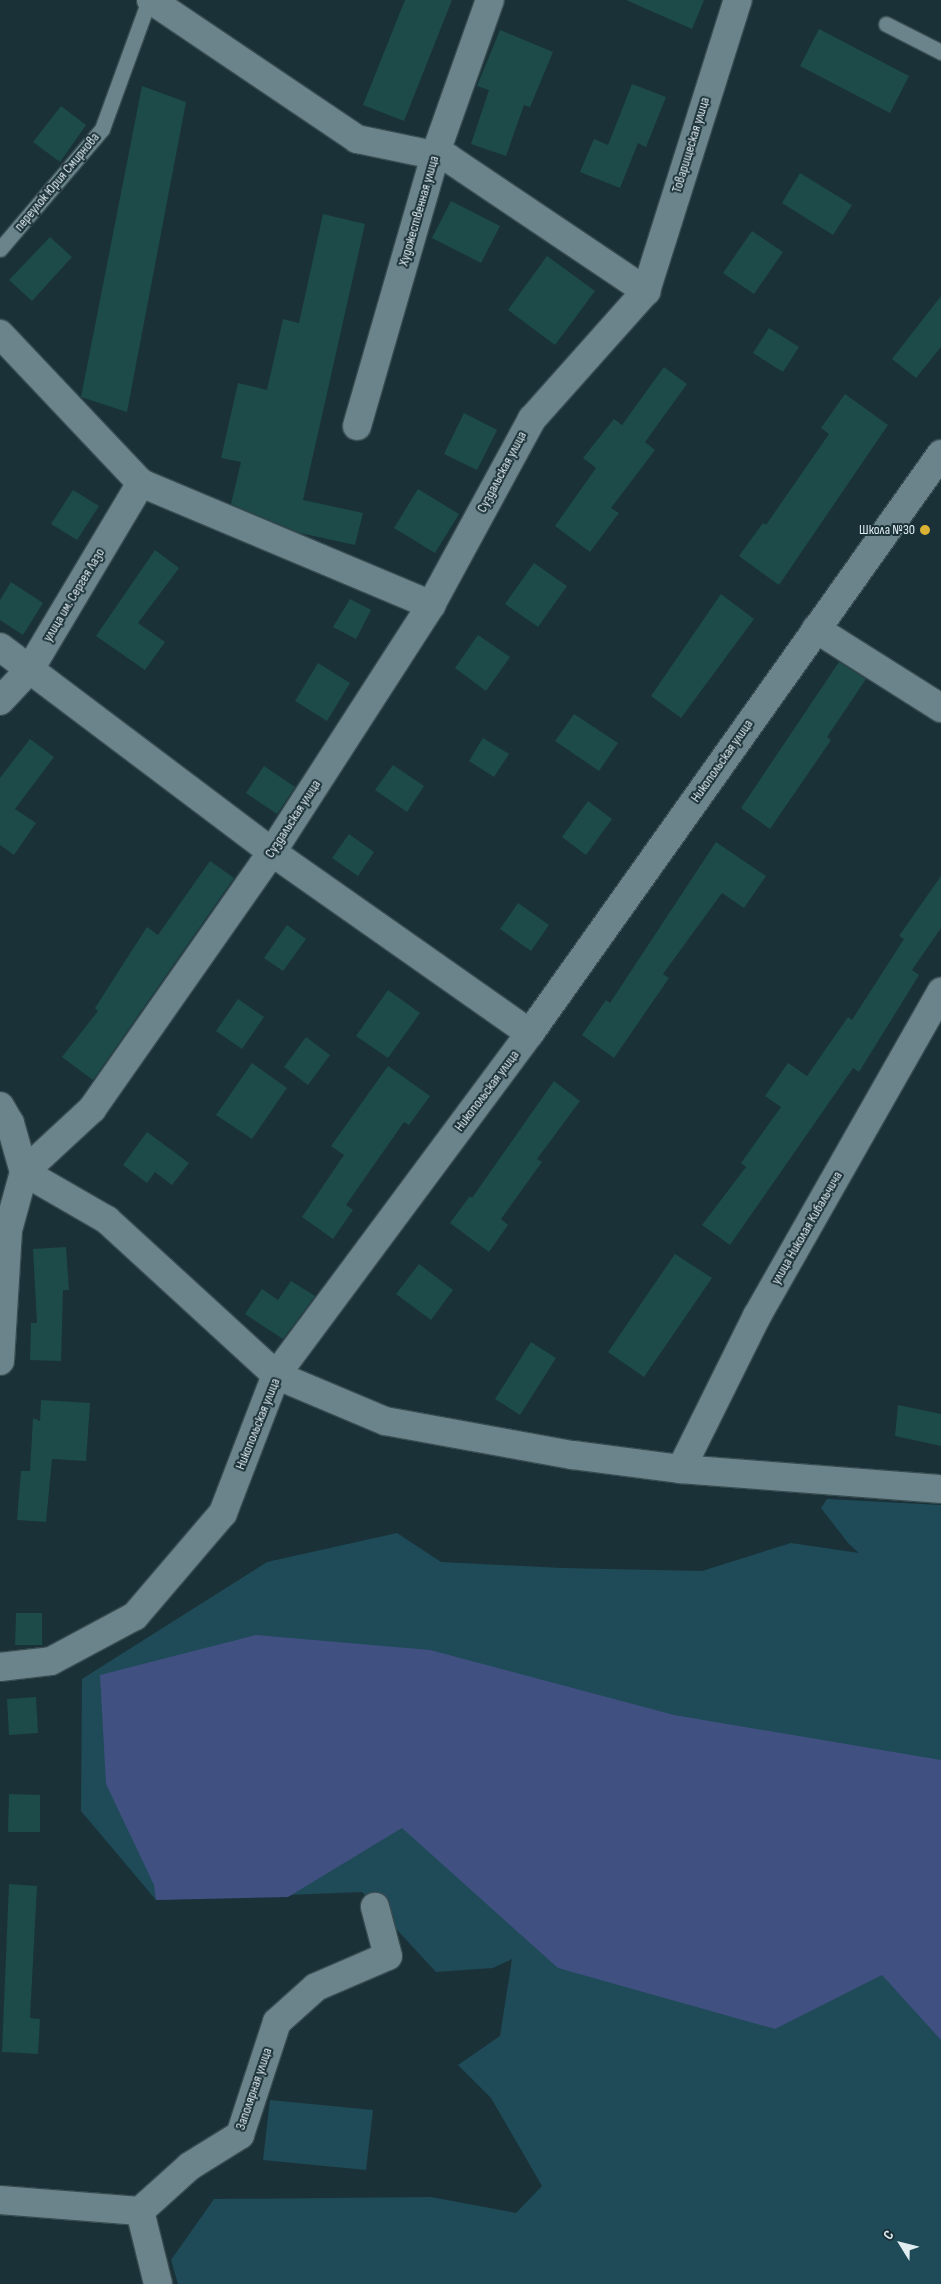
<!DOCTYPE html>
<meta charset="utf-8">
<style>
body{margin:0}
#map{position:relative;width:941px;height:2284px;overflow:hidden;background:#1b3138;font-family:"Sofia Sans Condensed",sans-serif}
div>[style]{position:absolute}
.green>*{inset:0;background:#1e4b57}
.water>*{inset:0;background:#405081}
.building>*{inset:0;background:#1c4b49}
.roads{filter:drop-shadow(1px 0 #384c51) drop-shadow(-1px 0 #384c51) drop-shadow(0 1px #384c51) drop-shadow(0 -1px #384c51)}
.lane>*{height:15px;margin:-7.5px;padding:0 7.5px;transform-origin:7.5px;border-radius:7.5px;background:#6b848b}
.street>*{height:28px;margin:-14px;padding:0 14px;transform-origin:14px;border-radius:14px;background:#6b848b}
.dots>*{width:14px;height:14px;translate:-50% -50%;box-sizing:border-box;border:2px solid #1b3138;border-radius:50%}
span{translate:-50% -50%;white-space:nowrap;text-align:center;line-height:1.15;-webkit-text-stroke:4px #1b3138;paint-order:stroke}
.street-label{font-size:14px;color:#e0edf1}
.poi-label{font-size:14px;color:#e0edf1}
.right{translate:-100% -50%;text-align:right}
.north{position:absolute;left:876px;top:2219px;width:50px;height:50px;-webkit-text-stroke:4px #1b3138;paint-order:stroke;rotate:306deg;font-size:14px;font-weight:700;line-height:20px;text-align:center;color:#e0edf1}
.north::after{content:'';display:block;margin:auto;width:18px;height:22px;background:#e0edf1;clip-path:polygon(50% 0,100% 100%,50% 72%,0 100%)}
</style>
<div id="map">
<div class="green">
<i style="clip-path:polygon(827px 1499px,941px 1505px,941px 2284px,178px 2284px,171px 2260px,214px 2199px,431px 2197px,516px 2213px,542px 2186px,491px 2098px,458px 2065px,500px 2036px,512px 1959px,493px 1968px,436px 1972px,362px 1892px,156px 1900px,81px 1811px,82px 1679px,267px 1562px,397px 1533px,441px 1562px,562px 1568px,702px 1571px,791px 1543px,859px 1553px,848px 1543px,821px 1508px)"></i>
<i style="clip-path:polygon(270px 2100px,373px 2110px,366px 2170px,263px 2160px)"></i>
</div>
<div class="water">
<i style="clip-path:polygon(256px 1635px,430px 1650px,674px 1715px,941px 1760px,941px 2040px,882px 1975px,775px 2029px,558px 1968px,402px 1828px,288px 1897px,156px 1900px,154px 1885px,106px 1784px,100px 1675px)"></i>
</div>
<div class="building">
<i style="clip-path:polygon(405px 0,452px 0,404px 121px,363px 105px)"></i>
<i style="clip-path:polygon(626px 0,704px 0,692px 29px)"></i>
<i style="clip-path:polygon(819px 29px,909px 76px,890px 113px,800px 66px)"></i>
<i style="clip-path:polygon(500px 30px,553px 52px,530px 107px,524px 105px,506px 156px,471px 144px,489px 90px,477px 86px)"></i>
<i style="clip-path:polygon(632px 84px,666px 97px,646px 147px,638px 143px,620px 188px,580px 172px,594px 139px,608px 145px)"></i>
<i style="clip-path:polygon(142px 86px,186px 102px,127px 412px,81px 397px)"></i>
<i style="clip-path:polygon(61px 106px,86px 125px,60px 162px,33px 142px)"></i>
<i style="clip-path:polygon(800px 173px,852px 205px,833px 235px,782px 203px)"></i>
<i style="clip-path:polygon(451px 201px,500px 226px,481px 263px,432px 238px)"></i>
<i style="clip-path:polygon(323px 214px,365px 224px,303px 500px,363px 513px,355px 545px,300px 533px,231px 504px,241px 462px,221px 458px,238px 383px,267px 390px,283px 319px,299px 323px)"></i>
<i style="clip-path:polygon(752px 231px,783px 252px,754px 294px,723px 273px)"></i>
<i style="clip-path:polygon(50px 237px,72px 257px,32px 301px,9px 280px)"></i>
<i style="clip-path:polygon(547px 256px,595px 291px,555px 345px,508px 310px)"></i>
<i style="clip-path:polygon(941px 296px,941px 347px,916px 378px,892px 359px)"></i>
<i style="clip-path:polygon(769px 328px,799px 347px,783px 372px,753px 353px)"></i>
<i style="clip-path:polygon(664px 367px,687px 384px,645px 442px,655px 450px,611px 508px,619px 513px,590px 552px,555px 526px,596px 468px,583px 458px,614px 419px,622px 425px)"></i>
<i style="clip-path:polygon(845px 394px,888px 425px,779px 585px,739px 556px,763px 523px,766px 525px,829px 434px,821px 428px)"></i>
<i style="clip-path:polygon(464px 413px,497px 430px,477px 470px,444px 454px)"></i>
<i style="clip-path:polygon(418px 489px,459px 514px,435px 553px,394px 528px)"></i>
<i style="clip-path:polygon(73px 490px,99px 506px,77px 540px,51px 524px)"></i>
<i style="clip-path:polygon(155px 550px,179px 568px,138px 623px,165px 642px,145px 670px,96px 636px)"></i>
<i style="clip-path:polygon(534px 563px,567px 586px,538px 627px,505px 604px)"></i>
<i style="clip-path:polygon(11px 582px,43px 603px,23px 635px,0 620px,0 600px)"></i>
<i style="clip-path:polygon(721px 594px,754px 619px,681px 718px,651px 696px)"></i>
<i style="clip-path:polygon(350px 599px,371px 610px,356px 639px,333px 627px)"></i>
<i style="clip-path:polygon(478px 635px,510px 657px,486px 691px,455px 668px)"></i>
<i style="clip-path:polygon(839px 662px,866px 679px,827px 737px,831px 740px,770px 829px,741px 808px)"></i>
<i style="clip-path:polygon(318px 663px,350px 683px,327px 721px,295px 701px)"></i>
<i style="clip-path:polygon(574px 714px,618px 743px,599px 771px,555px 741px)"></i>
<i style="clip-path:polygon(483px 738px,509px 754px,494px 777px,469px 761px)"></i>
<i style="clip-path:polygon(30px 739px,54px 757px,15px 809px,36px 823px,14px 855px,0 845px,0 778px)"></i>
<i style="clip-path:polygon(393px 765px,424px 786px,407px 812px,375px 790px)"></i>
<i style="clip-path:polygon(264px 766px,295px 787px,277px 814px,246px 793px)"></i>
<i style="clip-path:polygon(588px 801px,612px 819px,586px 855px,562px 837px)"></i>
<i style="clip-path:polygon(349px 834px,374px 852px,358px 876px,332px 858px)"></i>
<i style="clip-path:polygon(716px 842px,766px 876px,744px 908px,722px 893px,663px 974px,669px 978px,614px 1058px,582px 1035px,606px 1000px,610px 1003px)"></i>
<i style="clip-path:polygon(210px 861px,234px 878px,93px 1080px,62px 1057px,98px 1011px,95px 1008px,147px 927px,158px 935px)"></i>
<i style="clip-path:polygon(941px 876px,941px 928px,912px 970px,919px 975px,859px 1072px,853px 1068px,730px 1245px,702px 1225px,746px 1167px,741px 1163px,781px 1107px,765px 1096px,788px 1063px,807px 1076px,848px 1017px,852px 1020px,904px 939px,899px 936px)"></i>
<i style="clip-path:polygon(518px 903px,549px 925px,531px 951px,500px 929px)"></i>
<i style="clip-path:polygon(287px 925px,306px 939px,283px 971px,264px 958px)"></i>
<i style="clip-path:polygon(388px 990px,420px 1013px,388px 1058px,356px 1036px)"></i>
<i style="clip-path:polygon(238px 999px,264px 1017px,242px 1049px,216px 1031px)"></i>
<i style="clip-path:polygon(306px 1037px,330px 1055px,308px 1085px,284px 1067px)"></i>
<i style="clip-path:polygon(252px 1063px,287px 1088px,252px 1139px,216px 1115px)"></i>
<i style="clip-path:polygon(388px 1066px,430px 1096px,409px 1125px,404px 1122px,346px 1205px,353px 1210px,333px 1239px,302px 1217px,344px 1155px,331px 1146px)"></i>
<i style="clip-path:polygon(554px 1081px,580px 1101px,537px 1159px,542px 1162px,501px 1219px,508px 1225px,489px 1252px,450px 1223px,470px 1196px,472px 1198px)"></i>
<i style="clip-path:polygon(147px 1132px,189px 1163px,172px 1185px,155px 1172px,147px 1183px,123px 1165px)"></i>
<i style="clip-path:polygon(66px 1247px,69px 1290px,63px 1290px,61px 1361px,30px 1360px,31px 1323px,37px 1323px,33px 1249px)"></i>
<i style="clip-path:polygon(675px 1254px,712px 1278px,644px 1377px,608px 1352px)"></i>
<i style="clip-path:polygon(419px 1264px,453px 1290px,431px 1320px,396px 1294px)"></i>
<i style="clip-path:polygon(291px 1281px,315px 1296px,283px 1339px,245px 1314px,262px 1289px,278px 1300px)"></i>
<i style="clip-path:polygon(531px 1342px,556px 1358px,520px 1415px,495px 1399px)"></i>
<i style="clip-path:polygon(41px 1400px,90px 1403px,86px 1461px,52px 1459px,46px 1522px,17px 1520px,21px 1471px,30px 1471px,33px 1418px,40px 1421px)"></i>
<i style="clip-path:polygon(898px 1405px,941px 1414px,941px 1446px,895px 1436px)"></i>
<i style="clip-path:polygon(16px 1613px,42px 1613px,42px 1645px,15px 1645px)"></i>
<i style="clip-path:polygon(36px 1697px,38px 1733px,9px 1735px,7px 1699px)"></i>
<i style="clip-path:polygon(9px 1794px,40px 1795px,40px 1832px,8px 1832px)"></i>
<i style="clip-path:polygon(9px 1884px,37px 1886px,30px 2018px,40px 2019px,38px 2054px,2px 2052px)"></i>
</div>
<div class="roads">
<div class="lane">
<i style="left:886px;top:24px;width:62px;rotate:27deg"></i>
<i style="left:0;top:249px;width:157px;rotate:-49.6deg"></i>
<i style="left:102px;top:129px;width:137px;rotate:-70deg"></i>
</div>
<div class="street">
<i style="left:151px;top:0;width:249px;rotate:34deg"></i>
<i style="left:357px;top:139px;width:93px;rotate:11.8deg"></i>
<i style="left:448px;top:158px;width:239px;rotate:33.9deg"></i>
<i style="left:0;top:334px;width:205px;rotate:46.6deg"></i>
<i style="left:141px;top:483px;width:315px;rotate:22.8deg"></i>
<i style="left:357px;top:426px;width:282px;rotate:-73.9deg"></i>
<i style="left:435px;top:155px;width:164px;rotate:-70.5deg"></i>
<i style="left:816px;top:629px;width:148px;rotate:32.3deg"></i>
<i style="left:0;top:647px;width:341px;rotate:37deg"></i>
<i style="left:272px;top:852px;width:315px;rotate:35.1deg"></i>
<i style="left:0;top:701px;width:44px;rotate:-46.8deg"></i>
<i style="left:30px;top:669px;width:217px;rotate:-59.2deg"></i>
<i style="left:0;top:1106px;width:20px;rotate:60deg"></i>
<i style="left:10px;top:1123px;width:51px;rotate:74.1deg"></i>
<i style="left:24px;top:1172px;width:96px;rotate:30deg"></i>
<i style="left:107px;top:1220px;width:229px;rotate:42.5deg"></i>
<i style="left:276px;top:1375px;width:118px;rotate:22.9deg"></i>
<i style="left:385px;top:1421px;width:191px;rotate:10.3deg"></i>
<i style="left:573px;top:1455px;width:109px;rotate:7.4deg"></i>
<i style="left:681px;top:1469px;width:261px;rotate:4.4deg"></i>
<i style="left:0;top:1361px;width:131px;rotate:-86.5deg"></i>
<i style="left:8px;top:1230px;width:60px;rotate:-74.6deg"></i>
<i style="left:24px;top:1172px;width:93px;rotate:-42.8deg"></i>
<i style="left:92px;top:1109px;width:314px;rotate:-55deg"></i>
<i style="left:272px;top:852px;width:294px;rotate:-57.2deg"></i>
<i style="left:431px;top:605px;width:212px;rotate:-61.5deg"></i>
<i style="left:532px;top:419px;width:171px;rotate:-48.3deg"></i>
<i style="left:646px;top:291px;width:305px;rotate:-72.5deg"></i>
<i style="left:681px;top:1469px;width:171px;rotate:-63.6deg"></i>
<i style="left:757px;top:1316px;width:373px;rotate:-60.4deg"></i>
<i style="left:0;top:1667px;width:51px;rotate:-6.7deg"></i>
<i style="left:51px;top:1661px;width:95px;rotate:-28.2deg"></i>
<i style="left:135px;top:1616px;width:135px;rotate:-49.5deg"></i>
<i style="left:223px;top:1513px;width:148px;rotate:-69deg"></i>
<i style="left:276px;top:1375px;width:426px;rotate:-53.4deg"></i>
<i style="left:530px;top:1033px;width:710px;rotate:-54.63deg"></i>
<i style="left:0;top:2200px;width:140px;rotate:4.5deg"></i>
<i style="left:140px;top:2211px;width:67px;rotate:-42deg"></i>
<i style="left:190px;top:2166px;width:59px;rotate:-31.8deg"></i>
<i style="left:240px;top:2135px;width:119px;rotate:-71.9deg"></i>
<i style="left:277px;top:2022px;width:52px;rotate:-41.9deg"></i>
<i style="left:316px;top:1987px;width:78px;rotate:-23.3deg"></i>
<i style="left:388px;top:1956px;width:51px;rotate:-104.9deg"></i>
<i style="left:140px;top:2211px;width:75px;rotate:76.1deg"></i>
</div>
</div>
<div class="dots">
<i style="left:925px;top:530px;background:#dbb233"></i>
</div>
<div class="street-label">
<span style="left:691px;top:145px;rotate:-73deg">Товарищеская улица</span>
<span style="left:57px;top:182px;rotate:-50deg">переулок Юрия Смирнова</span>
<span style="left:419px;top:211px;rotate:-74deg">Художественная улица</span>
<span style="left:502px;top:472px;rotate:-62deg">Суздальская улица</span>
<span style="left:74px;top:595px;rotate:-59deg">улица им. Сергея Лазо</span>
<span style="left:722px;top:761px;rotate:-55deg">Никопольская улица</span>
<span style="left:293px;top:819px;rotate:-57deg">Суздальская улица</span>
<span style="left:487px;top:1091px;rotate:-53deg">Никопольская улица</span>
<span style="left:807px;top:1228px;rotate:-60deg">улица Николая Кибальчича</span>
<span style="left:258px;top:1424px;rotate:-68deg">Никопольская улица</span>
<span style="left:254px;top:2089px;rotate:-71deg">Заполярная улица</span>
</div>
<div class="poi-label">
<span class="right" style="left:915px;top:530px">Школа №30</span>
</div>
<div class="north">С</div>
</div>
